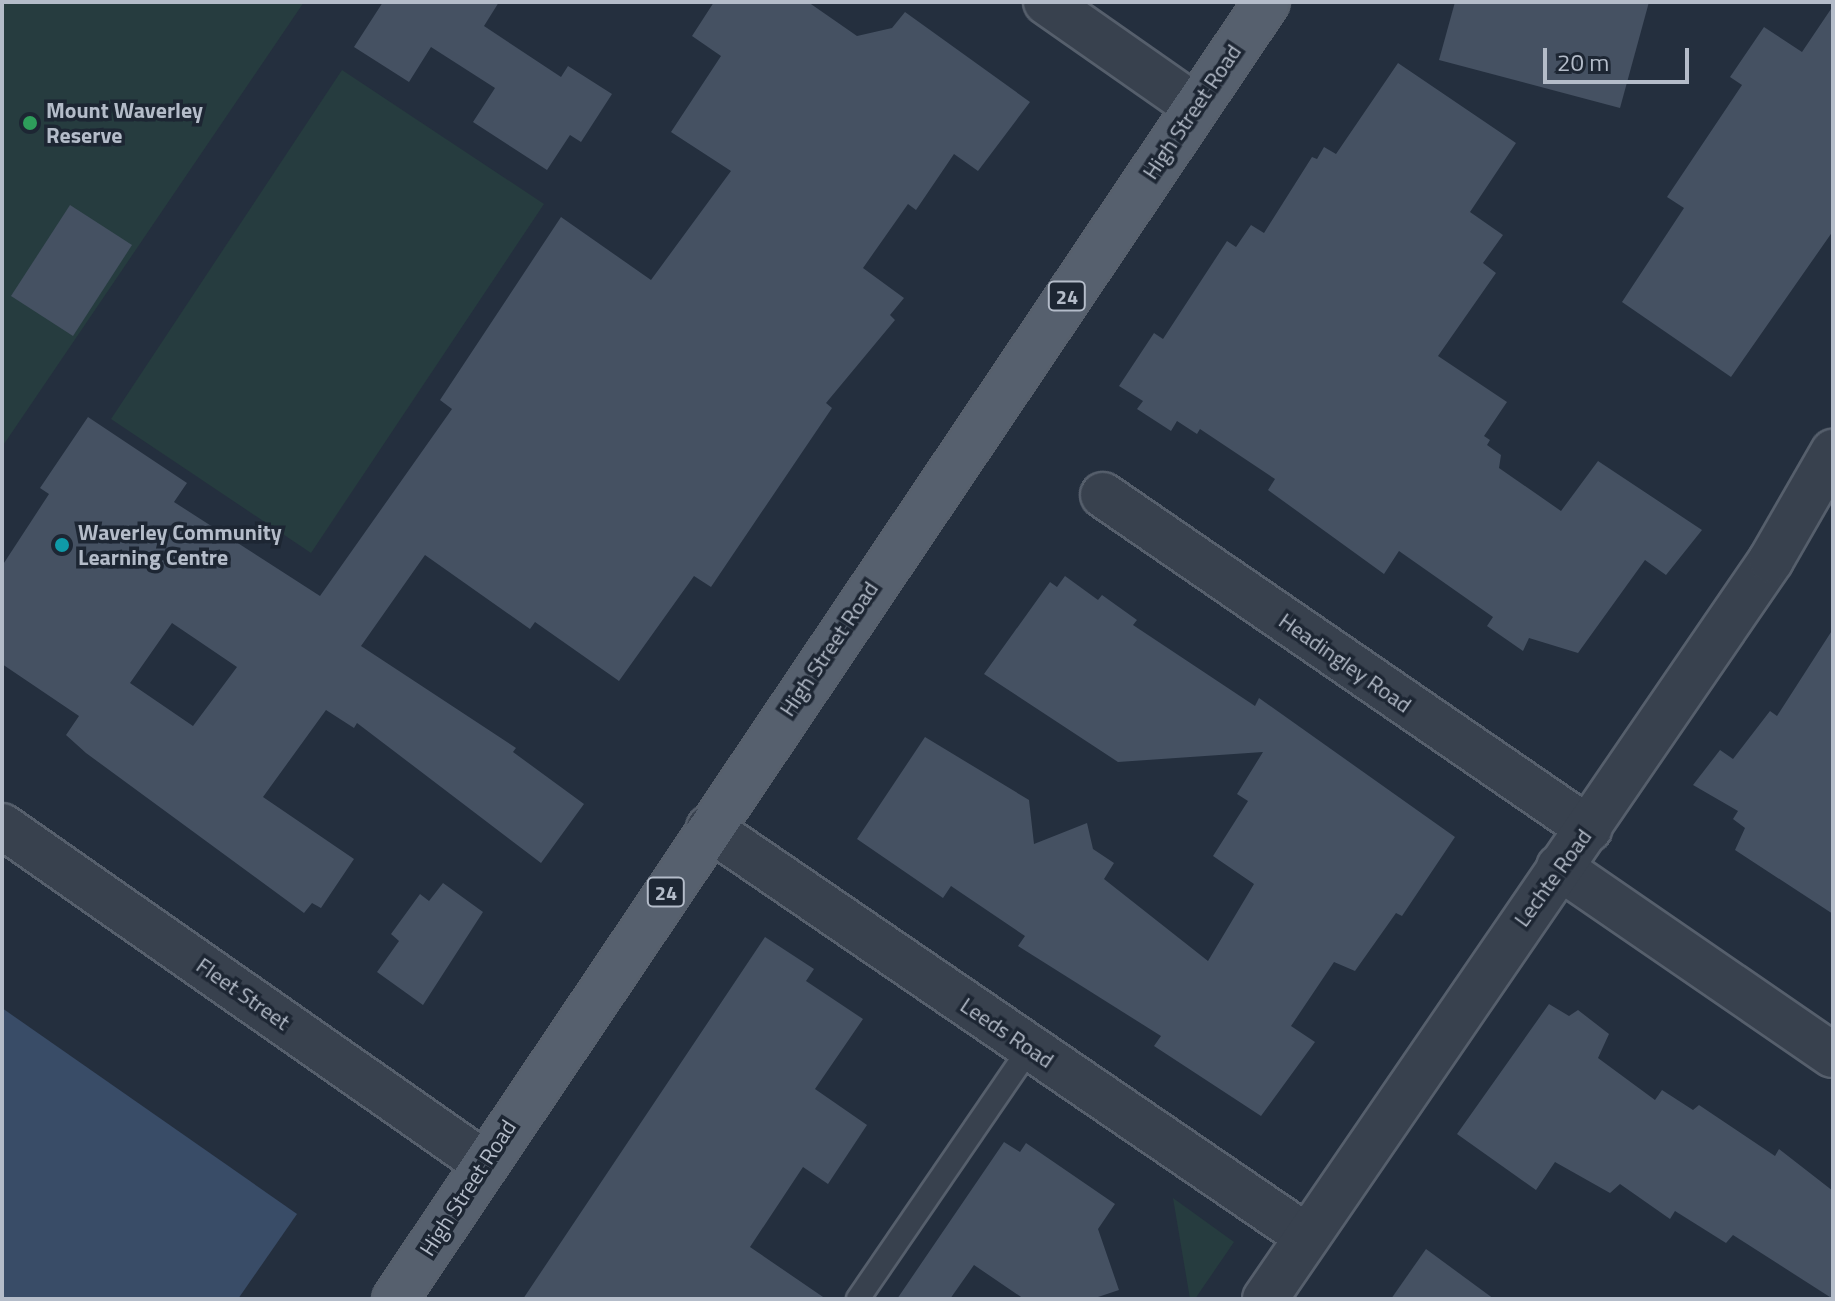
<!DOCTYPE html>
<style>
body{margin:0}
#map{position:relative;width:1835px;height:1301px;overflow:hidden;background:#242f3e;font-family:"Titillium Web",sans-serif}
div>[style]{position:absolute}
.green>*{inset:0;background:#263c3f}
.water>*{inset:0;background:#394c67}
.building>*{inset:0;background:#455162}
.roads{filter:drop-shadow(2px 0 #565f6c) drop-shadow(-2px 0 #565f6c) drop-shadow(0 2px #565f6c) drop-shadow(0 -2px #565f6c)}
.lane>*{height:22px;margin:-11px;padding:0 11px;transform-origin:11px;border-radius:11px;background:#38414e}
.street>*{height:44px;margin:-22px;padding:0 22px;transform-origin:22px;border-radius:22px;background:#38414e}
.primary>*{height:44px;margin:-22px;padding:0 22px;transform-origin:22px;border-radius:22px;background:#56606e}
.dots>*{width:22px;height:22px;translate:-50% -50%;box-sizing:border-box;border:4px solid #1d2633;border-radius:50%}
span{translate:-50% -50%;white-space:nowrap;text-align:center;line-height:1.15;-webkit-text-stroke:7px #1d2633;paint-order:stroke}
.shield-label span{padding:2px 6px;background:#1d2633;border:2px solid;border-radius:6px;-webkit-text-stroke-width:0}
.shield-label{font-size:20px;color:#b4bcc9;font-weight:700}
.poi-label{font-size:22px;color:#b4bcc9;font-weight:700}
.left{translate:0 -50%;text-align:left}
.street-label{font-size:22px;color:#b4bcc9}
.frame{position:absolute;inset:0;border:4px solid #b4bcc9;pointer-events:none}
.scale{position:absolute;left:1543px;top:48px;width:146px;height:36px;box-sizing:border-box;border:4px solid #b4bcc9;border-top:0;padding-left:10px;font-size:24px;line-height:28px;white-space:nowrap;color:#b4bcc9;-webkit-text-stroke:6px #1d2633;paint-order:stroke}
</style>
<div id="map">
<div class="green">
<i style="clip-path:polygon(2px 2px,304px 2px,2px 447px)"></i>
<i style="clip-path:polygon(342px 70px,544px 204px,311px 553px,111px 419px)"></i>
<i style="clip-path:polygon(1173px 1198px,1234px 1242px,1195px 1299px,1190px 1299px)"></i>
</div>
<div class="water">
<i style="clip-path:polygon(2px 1008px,297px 1214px,238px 1299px,2px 1299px)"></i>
</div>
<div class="building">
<i style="clip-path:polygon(383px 2px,499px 2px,484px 26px,561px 77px,568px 66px,612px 94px,581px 142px,570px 135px,547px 170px,473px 122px,495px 88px,431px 47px,409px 82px,354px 47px)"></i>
<i style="clip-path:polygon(evenodd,714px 2px,808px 2px,857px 36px,892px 28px,905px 12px,1030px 102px,978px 171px,954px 154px,916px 210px,908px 204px,863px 268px,904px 298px,890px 315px,895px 320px,826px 403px,832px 408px,711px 587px,694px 576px,619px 681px,535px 622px,530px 629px,425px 555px,361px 646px,516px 748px,513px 752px,584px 804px,541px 863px,357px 723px,354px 728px,326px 710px,263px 797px,354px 859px,321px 908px,312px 903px,304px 913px,86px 753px,66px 735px,79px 716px,2px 664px,2px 566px,49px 494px,40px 488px,88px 417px,187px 483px,174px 502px,320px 596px,452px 409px,440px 400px,561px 217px,651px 280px,731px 171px,671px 132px,721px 56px,692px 36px,714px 2px,172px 623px,237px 667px,193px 726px,130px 683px,172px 623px)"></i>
<i style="clip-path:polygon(1455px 2px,1649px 2px,1620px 108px,1439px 60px)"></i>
<i style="clip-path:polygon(1833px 6px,1833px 231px,1731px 377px,1622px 302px,1684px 208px,1667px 197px,1742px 85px,1730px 77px,1764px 27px,1802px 52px)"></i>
<i style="clip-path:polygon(1398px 63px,1516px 143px,1470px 212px,1503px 235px,1483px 263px,1496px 273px,1438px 356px,1507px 402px,1484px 436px,1490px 440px,1487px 445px,1501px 455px,1499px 468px,1561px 511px,1598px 461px,1702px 530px,1666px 575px,1645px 560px,1578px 653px,1529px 638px,1523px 651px,1487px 626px,1493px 617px,1399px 551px,1384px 574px,1268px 490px,1275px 479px,1200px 429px,1197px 434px,1177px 421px,1171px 431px,1137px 409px,1143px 401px,1119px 386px,1154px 333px,1163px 339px,1227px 241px,1236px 247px,1251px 225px,1264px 233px,1312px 157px,1317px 159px,1324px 147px,1336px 154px)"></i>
<i style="clip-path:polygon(70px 205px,132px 245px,73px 336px,11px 296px)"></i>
<i style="clip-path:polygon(1065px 576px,1098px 600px,1102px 595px,1137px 620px,1133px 625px,1255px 706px,1259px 698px,1455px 837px,1402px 916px,1396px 913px,1355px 971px,1334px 962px,1291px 1026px,1315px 1042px,1261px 1116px,1154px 1046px,1161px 1036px,1018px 946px,1025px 936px,951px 886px,943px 898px,857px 839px,925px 737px,1029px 800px,1034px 844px,1087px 823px,1093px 849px,1114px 863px,1104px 879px,1208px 961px,1254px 884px,1213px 856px,1248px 801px,1237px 794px,1263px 752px,1118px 762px,984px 674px,1050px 582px,1057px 587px)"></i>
<i style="clip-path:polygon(1833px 629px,1833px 914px,1735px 850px,1745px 828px,1733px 819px,1738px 811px,1693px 785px,1720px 750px,1733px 759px,1770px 711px,1777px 716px)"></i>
<i style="clip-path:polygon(443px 883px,483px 912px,423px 1005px,377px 972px,399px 941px,391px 934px,420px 894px,429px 901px)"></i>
<i style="clip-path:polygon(765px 937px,814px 969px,806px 981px,863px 1019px,815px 1089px,867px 1125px,828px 1184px,803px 1167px,750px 1247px,826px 1299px,523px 1299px)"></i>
<i style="clip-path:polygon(1549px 1004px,1569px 1016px,1578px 1010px,1609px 1034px,1598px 1058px,1655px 1100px,1662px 1090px,1693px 1110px,1699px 1105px,1775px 1156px,1779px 1149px,1833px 1191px,1833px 1299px,1733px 1235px,1726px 1243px,1675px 1211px,1670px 1219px,1620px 1184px,1610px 1193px,1555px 1162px,1536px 1190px,1457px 1134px)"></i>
<i style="clip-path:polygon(1004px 1142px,1020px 1152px,1026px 1143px,1115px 1204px,1098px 1229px,1119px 1290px,1092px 1299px,1024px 1299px,974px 1265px,950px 1299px,897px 1299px)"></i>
<i style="clip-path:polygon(1426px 1249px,1494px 1299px,1391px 1299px)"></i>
</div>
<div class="roads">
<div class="lane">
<i style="left:858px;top:1299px;width:304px;rotate:-55.6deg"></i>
</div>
<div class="street">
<i style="left:1046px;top:2px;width:183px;rotate:35deg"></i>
<i style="left:1103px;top:495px;width:590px;rotate:34.5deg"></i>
<i style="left:2px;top:826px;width:588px;rotate:34.96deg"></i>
<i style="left:709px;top:828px;width:723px;rotate:34.35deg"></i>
<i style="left:1559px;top:867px;width:332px;rotate:34.5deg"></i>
<i style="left:1265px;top:1299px;width:896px;rotate:-55.6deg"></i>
<i style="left:1771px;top:560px;width:125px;rotate:-60.1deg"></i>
</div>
<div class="primary">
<i style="left:395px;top:1299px;width:1563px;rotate:-56.09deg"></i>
</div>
</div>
<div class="dots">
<i style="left:30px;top:123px;background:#2e9e5b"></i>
<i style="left:62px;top:545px;background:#0f9aa8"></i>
</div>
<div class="shield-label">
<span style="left:1067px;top:296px">24</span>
<span style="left:666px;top:892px">24</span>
</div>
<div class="poi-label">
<span class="left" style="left:46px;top:123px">Mount Waverley<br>Reserve</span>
<span class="left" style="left:78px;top:545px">Waverley Community<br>Learning Centre</span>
</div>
<div class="street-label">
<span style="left:1192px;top:112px;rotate:-56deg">High Street Road</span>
<span style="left:829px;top:649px;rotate:-56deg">High Street Road</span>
<span style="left:1345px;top:663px;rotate:35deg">Headingley Road</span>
<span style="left:1553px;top:878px;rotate:-54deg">Lechte Road</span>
<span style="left:243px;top:994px;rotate:35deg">Fleet Street</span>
<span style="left:1007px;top:1033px;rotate:34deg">Leeds Road</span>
<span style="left:468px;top:1188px;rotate:-57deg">High Street Road</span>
</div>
<div class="frame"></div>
<div class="scale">20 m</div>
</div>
